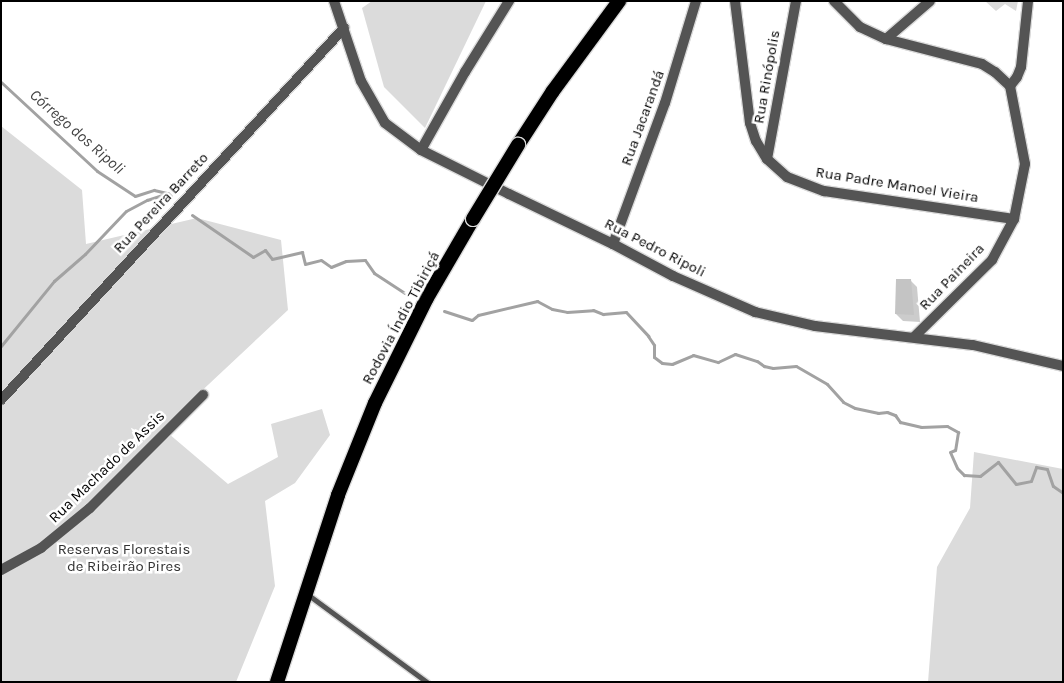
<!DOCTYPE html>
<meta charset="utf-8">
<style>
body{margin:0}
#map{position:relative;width:1064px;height:683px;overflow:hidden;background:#fff;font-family:Karla,sans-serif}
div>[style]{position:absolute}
.green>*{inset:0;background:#dbdbdb}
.shadow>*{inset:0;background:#0003}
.stream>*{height:3px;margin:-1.5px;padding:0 1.5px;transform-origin:1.5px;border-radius:1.5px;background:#a2a2a2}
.building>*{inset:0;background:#c4c4c4}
.roads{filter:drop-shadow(1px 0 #dbdbdb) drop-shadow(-1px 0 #dbdbdb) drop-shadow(0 1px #dbdbdb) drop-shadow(0 -1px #dbdbdb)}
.service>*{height:5px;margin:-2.5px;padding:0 2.5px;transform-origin:2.5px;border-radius:2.5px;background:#545454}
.minor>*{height:10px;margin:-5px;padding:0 5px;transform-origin:5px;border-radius:5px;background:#545454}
.tertiary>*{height:10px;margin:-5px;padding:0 5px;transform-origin:5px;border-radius:5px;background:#545454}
.trunk>*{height:14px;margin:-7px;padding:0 7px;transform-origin:7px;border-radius:7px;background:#000}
.bridges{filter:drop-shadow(1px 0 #dbdbdb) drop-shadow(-1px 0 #dbdbdb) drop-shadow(0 1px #dbdbdb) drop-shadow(0 -1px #dbdbdb)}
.trunk-bridge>*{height:14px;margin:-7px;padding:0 7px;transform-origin:7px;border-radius:7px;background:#000}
span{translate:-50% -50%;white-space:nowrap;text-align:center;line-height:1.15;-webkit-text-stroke:5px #fff;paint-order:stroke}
.street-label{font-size:15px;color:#000}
.park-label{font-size:15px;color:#323232}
.water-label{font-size:16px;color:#434343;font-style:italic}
.frame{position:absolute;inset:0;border:2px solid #000;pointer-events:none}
</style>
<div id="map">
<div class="green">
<i style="clip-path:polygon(372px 1px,486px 1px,425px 128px,384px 87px,362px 8px)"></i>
<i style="clip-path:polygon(985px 1px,1018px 1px,1016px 11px,1005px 4px,996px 11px)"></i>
<i style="clip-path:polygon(1px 126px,82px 190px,86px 244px,197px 218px,281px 240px,288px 310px,162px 428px,228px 484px,278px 457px,271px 424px,322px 409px,330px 435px,295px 483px,265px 501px,275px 586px,236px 682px,1px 682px)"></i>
<i style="clip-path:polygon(974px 452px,1063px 469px,1063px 682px,928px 682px,937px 567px,970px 508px)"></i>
</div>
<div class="shadow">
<i style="clip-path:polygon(910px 280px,917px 287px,920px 322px,903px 321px,896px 314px)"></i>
</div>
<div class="stream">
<i style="left:1px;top:82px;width:131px;rotate:42.8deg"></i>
<i style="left:97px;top:171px;width:45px;rotate:33.3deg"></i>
<i style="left:135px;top:196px;width:20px;rotate:-18deg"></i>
<i style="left:154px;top:190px;width:13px;rotate:13deg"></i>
<i style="left:192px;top:215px;width:74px;rotate:34.5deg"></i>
<i style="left:253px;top:257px;width:14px;rotate:-30deg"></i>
<i style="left:265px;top:250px;width:11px;rotate:52deg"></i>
<i style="left:272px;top:259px;width:31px;rotate:-13deg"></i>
<i style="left:302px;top:252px;width:12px;rotate:76deg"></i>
<i style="left:305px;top:264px;width:16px;rotate:-14deg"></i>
<i style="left:321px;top:260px;width:12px;rotate:35deg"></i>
<i style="left:331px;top:267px;width:16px;rotate:-22deg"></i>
<i style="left:346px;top:261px;width:19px;rotate:-3deg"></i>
<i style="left:365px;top:260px;width:16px;rotate:55deg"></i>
<i style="left:374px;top:273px;width:37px;rotate:33deg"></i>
<i style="left:444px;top:311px;width:29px;rotate:18deg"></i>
<i style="left:472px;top:320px;width:8px;rotate:-40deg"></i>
<i style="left:478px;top:315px;width:61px;rotate:-13.3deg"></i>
<i style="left:537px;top:301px;width:17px;rotate:28deg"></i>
<i style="left:552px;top:309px;width:15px;rotate:11deg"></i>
<i style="left:567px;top:312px;width:26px;rotate:-4deg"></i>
<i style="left:593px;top:310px;width:11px;rotate:22deg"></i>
<i style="left:603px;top:314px;width:23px;rotate:-5deg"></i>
<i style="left:626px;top:312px;width:33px;rotate:47deg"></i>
<i style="left:648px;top:336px;width:11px;rotate:56deg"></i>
<i style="left:654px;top:345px;width:12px;rotate:90deg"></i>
<i style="left:654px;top:357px;width:10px;rotate:37deg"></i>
<i style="left:662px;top:363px;width:10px;rotate:6deg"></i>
<i style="left:672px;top:364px;width:23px;rotate:-23deg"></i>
<i style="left:693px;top:355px;width:26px;rotate:16deg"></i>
<i style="left:718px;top:362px;width:19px;rotate:-25deg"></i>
<i style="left:735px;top:354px;width:23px;rotate:18deg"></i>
<i style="left:757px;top:361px;width:9px;rotate:36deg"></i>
<i style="left:764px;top:366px;width:9px;rotate:13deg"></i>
<i style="left:773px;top:368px;width:23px;rotate:-5deg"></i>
<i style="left:796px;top:366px;width:36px;rotate:30deg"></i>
<i style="left:827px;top:384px;width:24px;rotate:48deg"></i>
<i style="left:843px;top:402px;width:13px;rotate:27deg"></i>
<i style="left:855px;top:408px;width:24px;rotate:12deg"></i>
<i style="left:878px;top:413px;width:9px;rotate:-6deg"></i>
<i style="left:887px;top:412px;width:9px;rotate:21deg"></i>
<i style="left:895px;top:415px;width:9px;rotate:54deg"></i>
<i style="left:900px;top:422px;width:22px;rotate:13deg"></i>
<i style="left:921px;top:427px;width:26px;rotate:-2deg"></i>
<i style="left:947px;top:426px;width:13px;rotate:29deg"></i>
<i style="left:958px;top:432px;width:18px;rotate:99deg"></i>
<i style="left:955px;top:450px;width:5px;rotate:158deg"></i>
<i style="left:950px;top:452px;width:17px;rotate:66deg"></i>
<i style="left:957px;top:468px;width:10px;rotate:45deg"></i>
<i style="left:964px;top:475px;width:16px;rotate:4deg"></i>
<i style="left:980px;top:476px;width:23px;rotate:-38deg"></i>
<i style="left:998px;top:462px;width:28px;rotate:51deg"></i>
<i style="left:1016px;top:484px;width:15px;rotate:-11deg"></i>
<i style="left:1031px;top:481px;width:15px;rotate:-70deg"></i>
<i style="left:1036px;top:467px;width:11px;rotate:10deg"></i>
<i style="left:1047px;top:469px;width:18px;rotate:71deg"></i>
<i style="left:1053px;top:486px;width:12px;rotate:35deg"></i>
<i style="left:1px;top:346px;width:84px;rotate:-50.8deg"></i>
<i style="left:54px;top:281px;width:41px;rotate:-41.1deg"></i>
<i style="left:85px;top:254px;width:59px;rotate:-46.4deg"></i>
<i style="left:126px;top:211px;width:24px;rotate:-28deg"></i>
<i style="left:147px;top:200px;width:22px;rotate:-18deg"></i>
<i style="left:168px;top:193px;width:4px;rotate:45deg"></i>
</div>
<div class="building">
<i style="clip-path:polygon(896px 279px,911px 279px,914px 315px,895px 314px)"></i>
</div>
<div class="roads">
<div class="service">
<i style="left:307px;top:594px;width:149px;rotate:36.3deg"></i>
</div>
<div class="minor">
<i style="left:735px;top:1px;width:123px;rotate:83deg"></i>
<i style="left:750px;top:123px;width:19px;rotate:72deg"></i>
<i style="left:756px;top:141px;width:21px;rotate:59deg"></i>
<i style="left:767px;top:159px;width:27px;rotate:42deg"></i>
<i style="left:787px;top:177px;width:40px;rotate:21deg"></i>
<i style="left:824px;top:191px;width:192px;rotate:8.4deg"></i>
<i style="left:834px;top:1px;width:37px;rotate:45deg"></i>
<i style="left:860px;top:27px;width:29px;rotate:25deg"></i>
<i style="left:886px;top:39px;width:99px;rotate:14.6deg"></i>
<i style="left:982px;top:64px;width:15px;rotate:32deg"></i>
<i style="left:995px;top:72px;width:21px;rotate:43deg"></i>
<i style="left:886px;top:39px;width:58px;rotate:-40.8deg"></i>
<i style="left:1010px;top:86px;width:11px;rotate:-52deg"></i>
<i style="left:1017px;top:77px;width:11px;rotate:-68deg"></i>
<i style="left:1021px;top:67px;width:66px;rotate:-83.9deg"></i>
<i style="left:421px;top:150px;width:90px;rotate:-60.6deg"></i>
<i style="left:465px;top:72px;width:84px;rotate:-58.2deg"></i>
<i style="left:767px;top:159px;width:161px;rotate:-79.6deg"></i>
<i style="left:613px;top:244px;width:150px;rotate:-69.8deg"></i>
<i style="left:665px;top:103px;width:107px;rotate:-73.1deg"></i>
<i style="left:914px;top:337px;width:110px;rotate:-44.6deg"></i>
<i style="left:992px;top:260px;width:47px;rotate:-61.8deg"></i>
<i style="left:1014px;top:219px;width:56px;rotate:-78.7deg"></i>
<i style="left:1025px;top:164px;width:79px;rotate:-100.9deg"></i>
<i style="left:1px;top:400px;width:506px;rotate:-47.32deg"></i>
<i style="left:1px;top:570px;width:46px;rotate:-28.8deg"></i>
<i style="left:41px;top:548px;width:63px;rotate:-39.2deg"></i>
<i style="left:90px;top:508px;width:160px;rotate:-45deg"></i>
</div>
<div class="tertiary">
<i style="left:334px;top:1px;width:84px;rotate:71.4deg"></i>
<i style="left:361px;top:81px;width:48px;rotate:60.3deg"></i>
<i style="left:385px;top:123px;width:45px;rotate:36.9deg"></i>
<i style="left:421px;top:150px;width:98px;rotate:26.6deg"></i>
<i style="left:509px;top:194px;width:115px;rotate:25.7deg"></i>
<i style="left:613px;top:244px;width:68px;rotate:28.1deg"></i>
<i style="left:673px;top:276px;width:90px;rotate:23.7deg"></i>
<i style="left:755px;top:312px;width:62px;rotate:13.1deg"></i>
<i style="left:815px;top:326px;width:159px;rotate:6.9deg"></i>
<i style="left:973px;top:345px;width:92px;rotate:13.1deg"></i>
</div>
<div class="trunk">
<i style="left:518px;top:145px;width:64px;rotate:-57.1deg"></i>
<i style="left:553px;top:91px;width:112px;rotate:-53.7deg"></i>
<i style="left:277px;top:682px;width:197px;rotate:-71.9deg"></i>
<i style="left:338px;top:495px;width:99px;rotate:-68.1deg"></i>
<i style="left:375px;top:403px;width:117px;rotate:-63.7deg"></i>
<i style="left:427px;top:298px;width:91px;rotate:-59.8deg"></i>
</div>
</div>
<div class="bridges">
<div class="trunk-bridge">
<i style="left:473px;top:219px;width:87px;rotate:-58.7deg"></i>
</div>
</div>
<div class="street-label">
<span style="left:767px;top:77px;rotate:-80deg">Rua Rinópolis</span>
<span style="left:643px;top:118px;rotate:-70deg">Rua Jacarandá</span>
<span style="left:897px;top:185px;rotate:9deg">Rua Padre Manoel Vieira</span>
<span style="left:161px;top:203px;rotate:-47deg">Rua Pereira Barreto</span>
<span style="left:655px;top:248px;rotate:27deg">Rua Pedro Ripoli</span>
<span style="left:952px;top:277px;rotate:-46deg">Rua Paineira</span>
<span style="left:401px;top:318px;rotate:-62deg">Rodovia Índio Tibiriçá</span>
<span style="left:107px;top:467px;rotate:-44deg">Rua Machado de Assis</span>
</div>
<div class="park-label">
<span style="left:124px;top:558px">Reservas Florestais<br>de Ribeirão Pires</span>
</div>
<div class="water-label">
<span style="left:77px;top:132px;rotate:41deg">Córrego dos Ripoli</span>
</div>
<div class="frame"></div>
</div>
